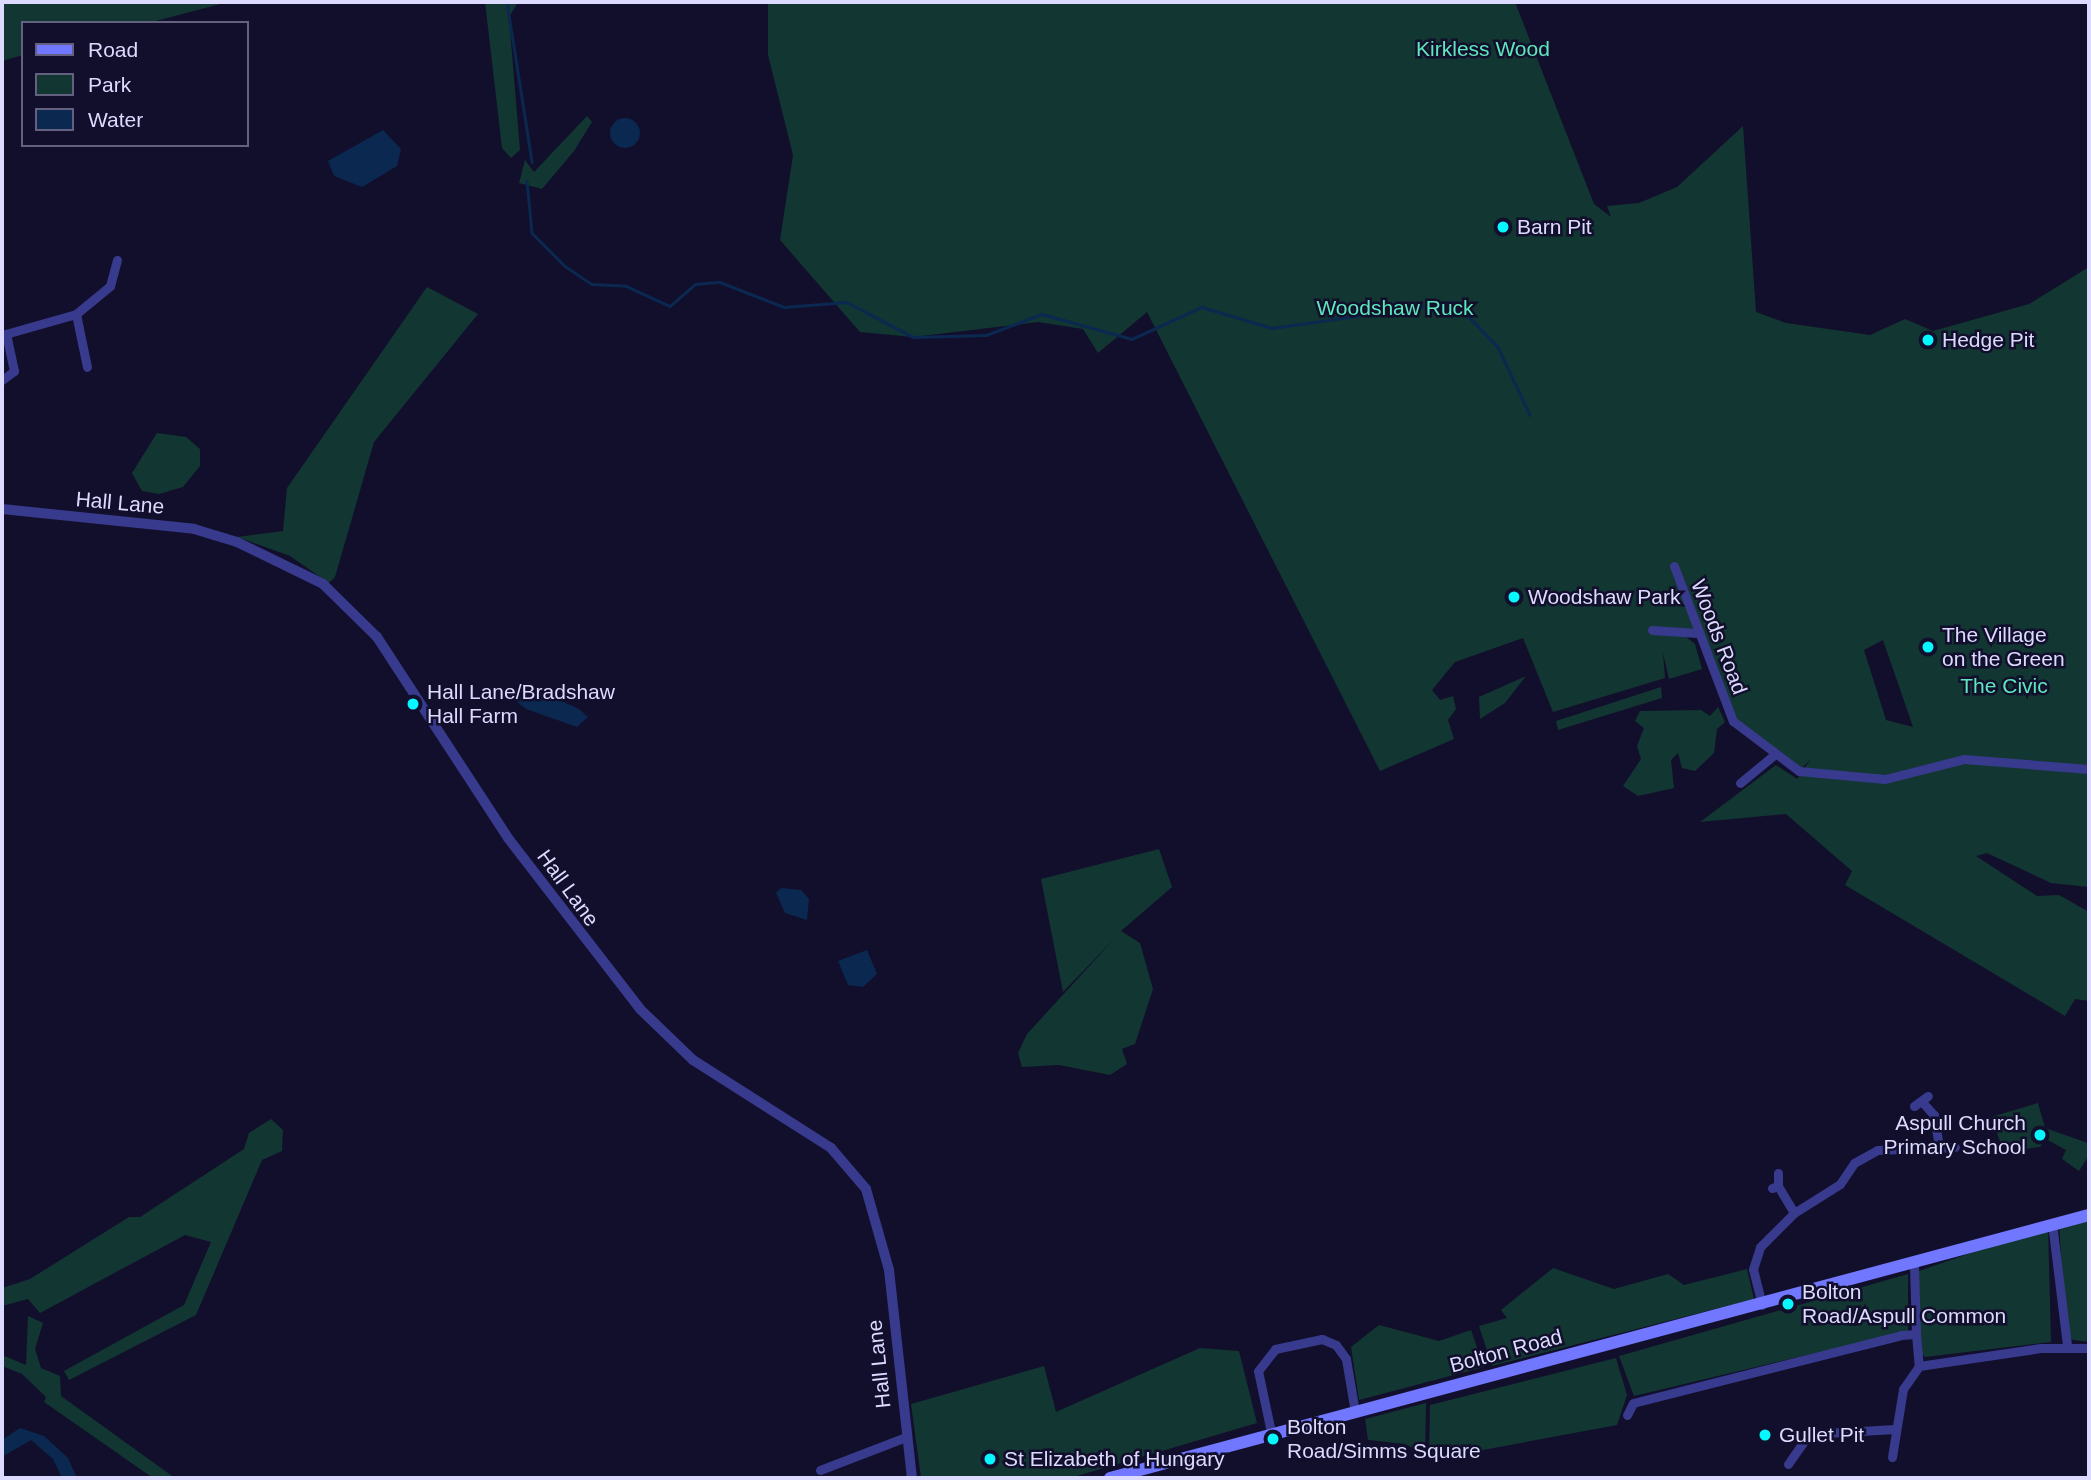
<!DOCTYPE html>
<style>
body{margin:0}
#map{position:relative;width:2091px;height:1480px;overflow:hidden;background:#120f2c;font-family:Helvetica,sans-serif}
div>[style]{position:absolute}
.green>*{inset:0;background:#123632}
.water>*{inset:0;background:#0a2850}
.round{border-radius:50%}
.stream>*{height:2.5px;margin:-1.25px;padding:0 1.25px;transform-origin:1.25px;border-radius:1.25px;background:#0a2850}
.minor>*{height:9px;margin:-4.5px;padding:0 4.5px;transform-origin:4.5px;border-radius:4.5px;background:#383a8d}
.tertiary>*{height:10px;margin:-5px;padding:0 5px;transform-origin:5px;border-radius:5px;background:#383a8d}
.secondary>*{height:12px;margin:-6px;padding:0 6px;transform-origin:6px;border-radius:6px;background:#7177ff}
.dots>*{width:19px;height:19px;translate:-50% -50%;box-sizing:border-box;border:4px solid #120f2c;border-radius:50%}
span{translate:-50% -50%;white-space:nowrap;text-align:center;line-height:1.15;-webkit-text-stroke:5px #120f2c;paint-order:stroke}
.park-label{font-size:21px;color:#5ee7bc}
.poi-label{font-size:21px;color:#dcdaff}
.left{translate:0 -50%;text-align:left}
.right{translate:-100% -50%;text-align:right}
.street-label{font-size:21px;color:#dcdaff}
.frame{position:absolute;inset:0;border:4px solid #dcdaff;pointer-events:none}
.legend{position:absolute;left:21px;top:21px;width:228px;height:126px;box-sizing:border-box;background:#120f2c;border:2px solid #636080;margin:0;padding:9px 12px;list-style:none;font-size:21px;color:#dcdaff}
.legend li{display:flex;align-items:center;gap:14px;height:35px}
.legend b{width:35px;border:2px solid #636080}
</style>
<div id="map">
<div class="green">
<i style="clip-path:polygon(2px 2px,228px 2px,148px 23px,23px 23px,23px 55px,2px 61px)"></i>
<i style="clip-path:polygon(485px 2px,518px 2px,509px 17px,520px 150px,511px 158px,502px 148px)"></i>
<i style="clip-path:polygon(evenodd,768px 2px,1515px 2px,1594px 204px,1611px 217px,1607px 206px,1639px 203px,1677px 187px,1743px 126px,1756px 312px,1786px 323px,1870px 335px,1905px 319px,1933px 331px,2029px 304px,2089px 267px,2089px 887px,2051px 883px,1987px 853px,1976px 856px,2037px 896px,2059px 895px,2089px 912px,2089px 1001px,2075px 999px,2065px 1016px,1845px 885px,1852px 871px,1786px 814px,1700px 822px,1776px 765px,1797px 779px,1811px 759px,1799px 771px,1733px 721px,1696px 633px,1685px 636px,1695px 644px,1702px 669px,1669px 679px,1663px 653px,1665px 678px,1553px 712px,1523px 638px,1455px 662px,1432px 690px,1440px 700px,1453px 696px,1456px 709px,1448px 720px,1454px 739px,1380px 771px,1147px 312px,1098px 353px,1083px 329px,1038px 322px,913px 337px,860px 332px,780px 240px,793px 155px,768px 55px,768px 2px,1883px 640px,1913px 727px,1886px 720px,1864px 650px,1883px 640px)"></i>
<i style="clip-path:polygon(587px 116px,592px 122px,574px 151px,542px 189px,519px 183px,525px 160px,534px 172px)"></i>
<i style="clip-path:polygon(427px 287px,478px 314px,374px 442px,335px 577px,329px 583px,290px 556px,237px 537px,283px 531px,287px 488px)"></i>
<i style="clip-path:polygon(157px 433px,186px 437px,200px 449px,200px 466px,183px 487px,159px 494px,142px 491px,132px 473px)"></i>
<i style="clip-path:polygon(1526px 676px,1505px 703px,1480px 719px,1479px 697px)"></i>
<i style="clip-path:polygon(1661px 687px,1662px 698px,1558px 730px,1556px 721px)"></i>
<i style="clip-path:polygon(1718px 707px,1725px 722px,1717px 729px,1714px 753px,1695px 771px,1682px 768px,1678px 753px,1671px 760px,1674px 788px,1638px 796px,1623px 786px,1641px 759px,1637px 746px,1644px 728px,1635px 721px,1640px 711px,1701px 710px,1710px 716px)"></i>
<i style="clip-path:polygon(1159px 849px,1172px 887px,1121px 931px,1140px 943px,1153px 989px,1135px 1044px,1122px 1049px,1127px 1064px,1110px 1075px,1059px 1065px,1022px 1067px,1018px 1053px,1027px 1034px,1115px 938px,1063px 992px,1041px 879px)"></i>
<i style="clip-path:polygon(2038px 1103px,2045px 1128px,2088px 1143px,2089px 1155px,2079px 1171px,2062px 1159px,2066px 1150px,2046px 1139px,2040px 1147px,2025px 1149px,2022px 1141px,2002px 1147px,1991px 1117px)"></i>
<i style="clip-path:polygon(271px 1119px,283px 1130px,282px 1151px,262px 1160px,196px 1315px,69px 1380px,64px 1371px,184px 1305px,211px 1242px,185px 1235px,40px 1313px,28px 1299px,2px 1306px,2px 1288px,30px 1279px,129px 1217px,140px 1217px,244px 1149px,249px 1133px)"></i>
<i style="clip-path:polygon(2089px 1221px,2089px 1342px,2067px 1339px,2059px 1225px)"></i>
<i style="clip-path:polygon(2048px 1226px,2051px 1342px,1925px 1357px,1919px 1351px,1919px 1271px)"></i>
<i style="clip-path:polygon(1553px 1268px,1614px 1289px,1668px 1274px,1684px 1285px,1747px 1269px,1754px 1299px,1492px 1366px,1479px 1326px,1507px 1318px,1501px 1310px)"></i>
<i style="clip-path:polygon(1908px 1274px,1908px 1331px,1634px 1396px,1619px 1356px)"></i>
<i style="clip-path:polygon(28px 1316px,43px 1323px,35px 1349px,41px 1368px,60px 1376px,61px 1396px,175px 1478px,153px 1478px,44px 1402px,46px 1397px,22px 1374px,2px 1366px,2px 1355px,26px 1365px)"></i>
<i style="clip-path:polygon(1379px 1325px,1439px 1341px,1471px 1330px,1484px 1367px,1359px 1400px,1351px 1347px)"></i>
<i style="clip-path:polygon(1200px 1348px,1239px 1351px,1257px 1423px,1070px 1478px,921px 1478px,911px 1404px,1044px 1366px,1056px 1412px)"></i>
<i style="clip-path:polygon(1616px 1358px,1627px 1395px,1617px 1425px,1429px 1460px,1430px 1405px)"></i>
<i style="clip-path:polygon(1426px 1403px,1425px 1454px,1405px 1444px,1368px 1440px,1365px 1419px)"></i>
</div>
<div class="water">
<i class="round" style="left:610px;top:118px;width:30px;height:30px"></i>
<i style="clip-path:polygon(383px 130px,401px 149px,397px 166px,362px 187px,334px 176px,328px 161px)"></i>
<i style="clip-path:polygon(525px 685px,579px 709px,588px 717px,577px 727px,526px 709px,516px 701px)"></i>
<i style="clip-path:polygon(781px 888px,801px 890px,809px 899px,807px 920px,785px 913px,776px 893px)"></i>
<i style="clip-path:polygon(867px 950px,877px 974px,863px 987px,848px 985px,838px 961px)"></i>
<i style="clip-path:polygon(20px 1428px,44px 1436px,68px 1458px,77px 1478px,62px 1478px,53px 1459px,31px 1440px,2px 1457px,2px 1440px)"></i>
</div>
<div class="stream">
<i style="left:507px;top:2px;width:162px;rotate:81.1deg"></i>
<i style="left:527px;top:181px;width:52px;rotate:84.5deg"></i>
<i style="left:532px;top:233px;width:47px;rotate:45deg"></i>
<i style="left:565px;top:266px;width:32px;rotate:34deg"></i>
<i style="left:592px;top:284px;width:34px;rotate:3deg"></i>
<i style="left:626px;top:286px;width:48px;rotate:24.4deg"></i>
<i style="left:670px;top:306px;width:33px;rotate:-41deg"></i>
<i style="left:695px;top:284px;width:25px;rotate:-5deg"></i>
<i style="left:720px;top:282px;width:69px;rotate:21.3deg"></i>
<i style="left:784px;top:307px;width:63px;rotate:-4.5deg"></i>
<i style="left:847px;top:302px;width:75px;rotate:27.9deg"></i>
<i style="left:913px;top:337px;width:73px;rotate:-1.6deg"></i>
<i style="left:986px;top:335px;width:60px;rotate:-20.6deg"></i>
<i style="left:1042px;top:314px;width:93px;rotate:15.5deg"></i>
<i style="left:1132px;top:339px;width:77px;rotate:-24.6deg"></i>
<i style="left:1202px;top:307px;width:73px;rotate:16.7deg"></i>
<i style="left:1272px;top:328px;width:185px;rotate:-8.1deg"></i>
<i style="left:1455px;top:302px;width:62px;rotate:46.3deg"></i>
<i style="left:1498px;top:347px;width:75px;rotate:64.8deg"></i>
</div>
<div class="minor">
<i style="left:76px;top:314px;width:54px;rotate:78.3deg"></i>
<i style="left:2px;top:335px;width:77px;rotate:-15.8deg"></i>
<i style="left:76px;top:314px;width:44px;rotate:-39.5deg"></i>
<i style="left:110px;top:286px;width:27px;rotate:-75deg"></i>
<i style="left:2px;top:380px;width:15px;rotate:-37deg"></i>
<i style="left:14px;top:371px;width:38px;rotate:-102deg"></i>
<i style="left:1674px;top:566px;width:166px;rotate:69.2deg"></i>
<i style="left:1733px;top:721px;width:83px;rotate:37.1deg"></i>
<i style="left:1799px;top:771px;width:86px;rotate:5.3deg"></i>
<i style="left:1885px;top:779px;width:81px;rotate:-14.2deg"></i>
<i style="left:1964px;top:759px;width:125px;rotate:4.6deg"></i>
<i style="left:1652px;top:630px;width:45px;rotate:3.8deg"></i>
<i style="left:1740px;top:783px;width:44px;rotate:-39.5deg"></i>
<i style="left:1924px;top:1104px;width:15px;rotate:48deg"></i>
<i style="left:1934px;top:1115px;width:33px;rotate:81deg"></i>
<i style="left:1914px;top:1106px;width:17px;rotate:-36deg"></i>
<i style="left:1778px;top:1186px;width:31px;rotate:59deg"></i>
<i style="left:1772px;top:1188px;width:6px;rotate:-18deg"></i>
<i style="left:1778px;top:1186px;width:13px;rotate:-90deg"></i>
<i style="left:2052px;top:1223px;width:124px;rotate:83deg"></i>
<i style="left:1914px;top:1265px;width:69px;rotate:88.3deg"></i>
<i style="left:1762px;top:1305px;width:37px;rotate:-104deg"></i>
<i style="left:1753px;top:1269px;width:23px;rotate:-72deg"></i>
<i style="left:1760px;top:1247px;width:48px;rotate:-45deg"></i>
<i style="left:1794px;top:1213px;width:54px;rotate:-32.2deg"></i>
<i style="left:1840px;top:1184px;width:25px;rotate:-56deg"></i>
<i style="left:1854px;top:1163px;width:26px;rotate:-29deg"></i>
<i style="left:1877px;top:1150px;width:78px;rotate:-2.2deg"></i>
<i style="left:1627px;top:1415px;width:13px;rotate:-63deg"></i>
<i style="left:1633px;top:1403px;width:276px;rotate:-14.2deg"></i>
<i style="left:1901px;top:1335px;width:15px;rotate:-4deg"></i>
<i style="left:1916px;top:1334px;width:32px;rotate:85deg"></i>
<i style="left:1919px;top:1366px;width:123px;rotate:-8.4deg"></i>
<i style="left:2041px;top:1348px;width:48px"></i>
<i style="left:1271px;top:1432px;width:62px;rotate:-102deg"></i>
<i style="left:1258px;top:1371px;width:28px;rotate:-52deg"></i>
<i style="left:1275px;top:1349px;width:48px;rotate:-12deg"></i>
<i style="left:1322px;top:1339px;width:15px;rotate:23deg"></i>
<i style="left:1336px;top:1345px;width:17px;rotate:54deg"></i>
<i style="left:1346px;top:1359px;width:54px;rotate:80.4deg"></i>
<i style="left:1892px;top:1457px;width:69px;rotate:-80.8deg"></i>
<i style="left:1903px;top:1389px;width:28px;rotate:-55deg"></i>
<i style="left:1788px;top:1464px;width:37px;rotate:-55deg"></i>
<i style="left:1809px;top:1434px;width:86px;rotate:-3.3deg"></i>
<i style="left:820px;top:1470px;width:92px;rotate:-21deg"></i>
</div>
<div class="tertiary">
<i style="left:2px;top:509px;width:193px;rotate:5.9deg"></i>
<i style="left:194px;top:529px;width:45px;rotate:16.8deg"></i>
<i style="left:237px;top:542px;width:96px;rotate:26deg"></i>
<i style="left:323px;top:584px;width:76px;rotate:44.5deg"></i>
<i style="left:377px;top:637px;width:240px;rotate:56.9deg"></i>
<i style="left:508px;top:838px;width:216px;rotate:52.3deg"></i>
<i style="left:640px;top:1009px;width:74px;rotate:43.9deg"></i>
<i style="left:693px;top:1060px;width:164px;rotate:32.5deg"></i>
<i style="left:831px;top:1148px;width:54px;rotate:49.5deg"></i>
<i style="left:866px;top:1189px;width:84px;rotate:74.1deg"></i>
<i style="left:889px;top:1270px;width:209px;rotate:83.7deg"></i>
</div>
<div class="secondary">
<i style="left:1110px;top:1478px;width:1014px;rotate:-15.04deg"></i>
</div>
<div class="dots">
<i style="left:1503px;top:227px;background:#06f7ff"></i>
<i style="left:1928px;top:340px;background:#06f7ff"></i>
<i style="left:1514px;top:597px;background:#06f7ff"></i>
<i style="left:1928px;top:647px;background:#06f7ff"></i>
<i style="left:413px;top:704px;background:#06f7ff"></i>
<i style="left:2040px;top:1135px;background:#06f7ff"></i>
<i style="left:1788px;top:1304px;background:#06f7ff"></i>
<i style="left:1765px;top:1435px;background:#06f7ff"></i>
<i style="left:1273px;top:1439px;background:#06f7ff"></i>
<i style="left:990px;top:1459px;background:#06f7ff"></i>
</div>
<div class="park-label">
<span style="left:1483px;top:49px">Kirkless Wood</span>
<span style="left:1395px;top:308px">Woodshaw Ruck</span>
<span style="left:2004px;top:686px">The Civic</span>
</div>
<div class="poi-label">
<span class="left" style="left:1517px;top:227px">Barn Pit</span>
<span class="left" style="left:1942px;top:340px">Hedge Pit</span>
<span class="left" style="left:1528px;top:597px">Woodshaw Park</span>
<span class="left" style="left:1942px;top:647px">The Village<br>on the Green</span>
<span class="left" style="left:427px;top:704px">Hall Lane/Bradshaw<br>Hall Farm</span>
<span class="right" style="left:2026px;top:1135px">Aspull Church<br>Primary School</span>
<span class="left" style="left:1802px;top:1304px">Bolton<br>Road/Aspull Common</span>
<span class="left" style="left:1287px;top:1439px">Bolton<br>Road/Simms Square</span>
<span class="left" style="left:1779px;top:1435px">Gullet Pit</span>
<span class="left" style="left:1004px;top:1459px">St Elizabeth of Hungary</span>
</div>
<div class="street-label">
<span style="left:120px;top:503px;rotate:5deg">Hall Lane</span>
<span style="left:1719px;top:637px;rotate:69deg">Woods Road</span>
<span style="left:568px;top:888px;rotate:54deg">Hall Lane</span>
<span style="left:1506px;top:1351px;rotate:-15deg">Bolton Road</span>
<span style="left:879px;top:1364px;rotate:-96deg">Hall Lane</span>
</div>
<div class="frame"></div>
<ul class="legend">
<li><b style="height:9px;background:#7177ff"></b>Road</li>
<li><b style="height:19px;background:#123632"></b>Park</li>
<li><b style="height:19px;background:#0a2850"></b>Water</li>
</ul>
</div>
